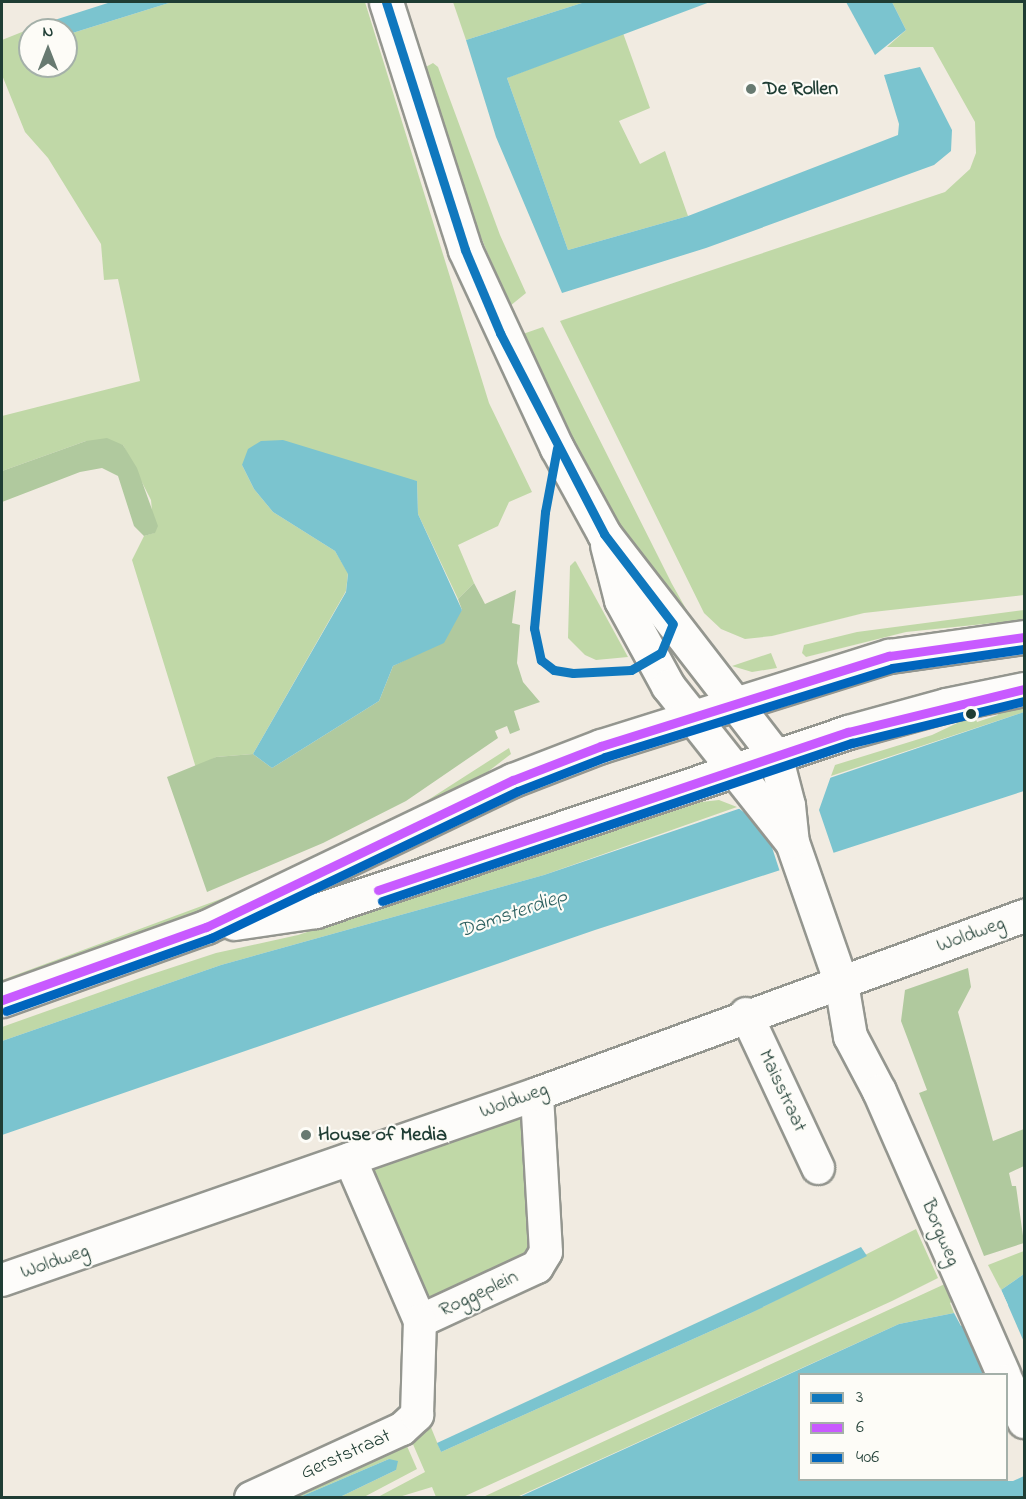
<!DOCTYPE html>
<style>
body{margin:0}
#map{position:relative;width:1026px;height:1499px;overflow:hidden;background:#f1ebe1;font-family:"Indie Flower",sans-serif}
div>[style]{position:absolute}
.green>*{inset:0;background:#c0d8a7}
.forest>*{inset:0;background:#b0c99e}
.water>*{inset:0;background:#7bc4cf}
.pier>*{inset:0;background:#f1ebe1}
.roads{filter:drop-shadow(2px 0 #94968f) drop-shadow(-2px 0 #94968f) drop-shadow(0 2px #94968f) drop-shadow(0 -2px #94968f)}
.minor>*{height:32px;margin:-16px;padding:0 16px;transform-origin:16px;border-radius:16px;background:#fdfcfa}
.major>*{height:33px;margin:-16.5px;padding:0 16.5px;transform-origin:16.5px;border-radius:16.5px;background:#fdfcfa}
.bus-1>*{height:9px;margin:-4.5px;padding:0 4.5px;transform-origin:4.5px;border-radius:4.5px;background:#1078be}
.bus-2>*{height:9px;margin:-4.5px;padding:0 4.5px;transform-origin:4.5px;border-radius:4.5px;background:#c85aff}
.bus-3>*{height:9px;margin:-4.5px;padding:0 4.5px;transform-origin:4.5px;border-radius:4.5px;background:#0065bd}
.dots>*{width:16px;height:16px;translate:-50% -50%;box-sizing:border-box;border:3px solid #fdfcf7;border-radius:50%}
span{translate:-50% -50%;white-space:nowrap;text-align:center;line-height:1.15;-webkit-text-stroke:4.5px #fdfcf7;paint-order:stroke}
.poi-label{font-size:20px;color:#1f3d34;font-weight:700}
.left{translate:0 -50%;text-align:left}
.street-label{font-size:20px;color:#1f3d34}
.water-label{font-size:21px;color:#2c6060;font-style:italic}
.frame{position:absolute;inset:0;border:3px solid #1f3d34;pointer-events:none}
.legend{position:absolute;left:798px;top:1373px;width:210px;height:108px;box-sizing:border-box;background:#fdfcf7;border:2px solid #a4b0a9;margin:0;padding:8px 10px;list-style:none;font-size:18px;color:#1f3d34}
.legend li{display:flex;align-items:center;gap:12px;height:30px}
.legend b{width:30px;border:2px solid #a4b0a9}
.north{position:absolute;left:18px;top:18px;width:60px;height:60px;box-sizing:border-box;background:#fdfcf7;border:2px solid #a4b0a9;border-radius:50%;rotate:0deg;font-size:16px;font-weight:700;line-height:24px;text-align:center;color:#1f3d34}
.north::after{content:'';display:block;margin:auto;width:21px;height:27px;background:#687a71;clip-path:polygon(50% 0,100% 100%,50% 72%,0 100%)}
</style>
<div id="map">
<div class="green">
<i style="clip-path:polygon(172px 2px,365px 2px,489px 403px,532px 492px,509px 502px,498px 526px,458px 545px,474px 583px,458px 599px,418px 514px,417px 481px,242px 465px,254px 489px,273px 512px,335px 551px,348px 573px,346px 591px,253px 754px,216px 757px,196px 768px,132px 560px,144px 536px,154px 533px,151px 500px,123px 445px,86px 441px,2px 471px,2px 416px,140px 381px,118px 279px,104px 280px,101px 244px,48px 158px,25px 132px,2px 75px,2px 40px,42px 24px,45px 30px,30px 30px,30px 66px,66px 66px,66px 35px)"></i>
<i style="clip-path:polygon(453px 2px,585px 2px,466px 40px)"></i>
<i style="clip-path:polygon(892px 2px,1024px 2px,1024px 595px,864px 613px,772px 636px,745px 639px,721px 629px,704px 613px,560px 321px,945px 192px,970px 169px,976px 153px,975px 122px,933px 47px,887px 47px,906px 30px)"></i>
<i style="clip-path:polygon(623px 33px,650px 108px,619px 121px,640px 164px,665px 151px,688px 216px,568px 250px,507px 78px)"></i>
<i style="clip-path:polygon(433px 63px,438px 67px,500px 235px,526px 293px,510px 306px,448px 159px,424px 68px)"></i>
<i style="clip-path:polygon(543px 327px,672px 584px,694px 623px,653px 584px,577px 459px,520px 335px)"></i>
<i style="clip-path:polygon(575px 561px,576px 562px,628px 657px,596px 660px,585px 655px,568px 638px,570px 566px)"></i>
<i style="clip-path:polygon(1024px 610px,1024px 620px,906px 632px,806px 657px,802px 653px,804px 645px,857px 632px)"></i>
<i style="clip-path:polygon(771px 653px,777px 668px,752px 672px,732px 666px)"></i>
<i style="clip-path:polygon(1024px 697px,1024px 712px,831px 776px,835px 765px,932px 735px,974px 715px,977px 722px,998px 715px,992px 704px)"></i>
<i style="clip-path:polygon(509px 748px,511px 754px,477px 780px,253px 892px,2px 986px,2px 980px,253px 887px,400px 818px)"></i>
<i style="clip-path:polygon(719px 800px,737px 807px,544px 875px,221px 965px,2px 1041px,2px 1027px,140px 978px,216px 953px,298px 935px,701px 802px)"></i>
<i style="clip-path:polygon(521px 1113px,531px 1124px,537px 1247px,530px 1255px,442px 1302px,421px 1299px,364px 1168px)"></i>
<i style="clip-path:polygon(916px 1229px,938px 1278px,892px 1301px,463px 1497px,436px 1497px,432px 1487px,399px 1497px,376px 1498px,425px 1472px,409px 1435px,428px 1420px,441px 1452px,749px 1314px)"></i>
<i style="clip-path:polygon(1024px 1251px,1024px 1274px,1001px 1290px,988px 1265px)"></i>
<i style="clip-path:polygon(947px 1283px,955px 1300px,950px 1303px,954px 1313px,899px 1324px,517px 1497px,481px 1498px)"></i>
<i style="clip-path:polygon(403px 1437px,417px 1469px,364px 1497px,340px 1497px,396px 1470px,389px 1459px,300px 1497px,268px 1498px)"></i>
</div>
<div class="forest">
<i style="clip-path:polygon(107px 438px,123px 445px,137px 468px,158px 526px,155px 533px,144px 536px,134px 526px,118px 476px,102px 468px,80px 472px,2px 502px,2px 471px,86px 441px)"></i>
<i style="clip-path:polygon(474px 583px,485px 604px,516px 590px,512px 623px,520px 625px,517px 663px,523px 682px,540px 702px,514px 711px,520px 730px,510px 734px,507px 726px,495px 731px,498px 738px,406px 801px,323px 843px,207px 892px,167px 777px,216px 757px,253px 754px,272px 768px,379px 701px,393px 666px,407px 659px,462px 610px,458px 599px)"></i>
<i style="clip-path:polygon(968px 968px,971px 987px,958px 1012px,993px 1141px,1024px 1129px,1024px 1166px,1009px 1173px,1012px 1186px,1016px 1186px,1024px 1243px,984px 1256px,919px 1093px,927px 1090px,901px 1021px,905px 990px)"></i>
</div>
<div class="water">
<i style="clip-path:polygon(111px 2px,172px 2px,66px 35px,66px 30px,45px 30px,42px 24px)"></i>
<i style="clip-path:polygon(585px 2px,710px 2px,507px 78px,568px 250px,688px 216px,898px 135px,899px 124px,884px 75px,920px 67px,952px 130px,951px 151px,934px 165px,706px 248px,562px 293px,496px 137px,466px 40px)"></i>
<i style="clip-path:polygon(846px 2px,892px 2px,906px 30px,875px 55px)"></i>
<i style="clip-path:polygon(283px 440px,417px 481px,418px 514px,462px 610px,444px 643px,393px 666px,379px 701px,272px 768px,253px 754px,346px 592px,348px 574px,335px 551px,273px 512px,254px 489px,242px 465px,248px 449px,261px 441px)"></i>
<i style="clip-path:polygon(1024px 712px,1024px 791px,595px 930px,2px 1135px,2px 1041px,221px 965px,544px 875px)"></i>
<i style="clip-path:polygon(861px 1247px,867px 1256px,749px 1314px,441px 1452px,437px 1443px)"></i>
<i style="clip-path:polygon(1024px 1274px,1024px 1359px,991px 1374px,800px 1374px,800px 1480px,1013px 1481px,1024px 1476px,1024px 1497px,517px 1498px,899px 1324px,954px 1313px,961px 1326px,1008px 1305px,1001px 1290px)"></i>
<i style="clip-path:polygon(389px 1459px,398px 1461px,396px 1470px,340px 1497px,300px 1497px)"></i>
</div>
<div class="pier">
<i style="clip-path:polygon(831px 776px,819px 810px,834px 854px,780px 872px,766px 829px,737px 807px)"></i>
<i style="clip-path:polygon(1000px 1287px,1024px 1342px,1024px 1362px,998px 1374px,985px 1374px,956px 1311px,962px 1323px,1004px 1303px)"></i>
</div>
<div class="roads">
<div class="minor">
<i style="left:746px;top:1014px;width:170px;rotate:64.9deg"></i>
<i style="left:350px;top:1159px;width:176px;rotate:66.6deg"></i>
<i style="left:420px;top:1321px;width:129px;rotate:-24.8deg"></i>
<i style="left:537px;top:1267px;width:17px;rotate:-59deg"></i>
<i style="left:546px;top:1252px;width:158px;rotate:-93.3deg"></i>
<i style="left:2px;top:1280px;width:566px;rotate:-19.17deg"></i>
<i style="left:537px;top:1094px;width:519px;rotate:-20.08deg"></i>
<i style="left:251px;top:1498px;width:166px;rotate:-24.6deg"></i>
<i style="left:402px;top:1429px;width:21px;rotate:-43deg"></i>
<i style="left:417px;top:1415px;width:94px;rotate:-88.2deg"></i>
</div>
<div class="major">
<i style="left:386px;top:2px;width:260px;rotate:72.3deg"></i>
<i style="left:465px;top:250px;width:218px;rotate:65.1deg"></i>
<i style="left:557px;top:448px;width:98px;rotate:61.3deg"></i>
<i style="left:604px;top:534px;width:279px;rotate:52.3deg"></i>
<i style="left:775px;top:755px;width:52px;rotate:75.4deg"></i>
<i style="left:788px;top:805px;width:37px;rotate:84deg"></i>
<i style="left:792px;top:842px;width:149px;rotate:70.8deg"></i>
<i style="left:841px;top:983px;width:54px;rotate:80.4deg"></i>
<i style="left:850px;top:1036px;width:62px;rotate:62.2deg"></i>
<i style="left:879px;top:1091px;width:309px;rotate:66.3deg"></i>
<i style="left:607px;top:545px;width:57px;rotate:75.7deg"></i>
<i style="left:621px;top:600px;width:98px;rotate:61.3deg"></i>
<i style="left:668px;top:686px;width:198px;rotate:51.6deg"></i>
<i style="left:234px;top:923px;width:82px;rotate:-8.4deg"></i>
<i style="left:315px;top:911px;width:562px;rotate:-18.56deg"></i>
<i style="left:848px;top:732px;width:102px;rotate:-15.4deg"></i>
<i style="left:946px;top:705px;width:80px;rotate:-11.6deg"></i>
<i style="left:2px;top:1000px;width:217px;rotate:-19.7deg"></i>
<i style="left:206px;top:927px;width:340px;rotate:-25.6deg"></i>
<i style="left:513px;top:780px;width:94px;rotate:-21.1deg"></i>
<i style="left:601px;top:746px;width:302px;rotate:-17.4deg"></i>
<i style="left:889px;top:656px;width:136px;rotate:-8deg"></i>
<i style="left:1006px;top:1381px;width:44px;rotate:65.8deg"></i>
</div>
</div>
<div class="bus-1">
<i style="left:386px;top:2px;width:260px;rotate:72.3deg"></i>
<i style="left:465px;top:250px;width:90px;rotate:67.1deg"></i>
<i style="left:500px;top:333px;width:226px;rotate:62.6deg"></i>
<i style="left:604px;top:534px;width:113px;rotate:52.5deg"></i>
<i style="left:557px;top:448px;width:65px;rotate:100.6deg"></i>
<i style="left:545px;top:512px;width:117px;rotate:95.4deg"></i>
<i style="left:534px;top:628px;width:33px;rotate:78deg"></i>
<i style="left:541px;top:660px;width:16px;rotate:38deg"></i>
<i style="left:554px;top:670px;width:19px;rotate:9deg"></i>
<i style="left:573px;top:673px;width:58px;rotate:-3deg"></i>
<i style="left:631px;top:670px;width:34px;rotate:-30deg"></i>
<i style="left:661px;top:653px;width:31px;rotate:-68deg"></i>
</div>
<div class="bus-2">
<i style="left:378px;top:890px;width:496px;rotate:-18.6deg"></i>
<i style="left:848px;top:732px;width:181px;rotate:-13.7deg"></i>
<i style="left:2px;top:1000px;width:217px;rotate:-19.7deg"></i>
<i style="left:206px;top:927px;width:340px;rotate:-25.6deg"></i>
<i style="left:513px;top:780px;width:94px;rotate:-21.1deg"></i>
<i style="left:601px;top:746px;width:302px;rotate:-17.4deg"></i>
<i style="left:889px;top:656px;width:136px;rotate:-8deg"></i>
</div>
<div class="bus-3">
<i style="left:382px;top:901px;width:496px;rotate:-18.6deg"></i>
<i style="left:852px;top:743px;width:177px;rotate:-13.7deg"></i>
<i style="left:6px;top:1011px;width:218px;rotate:-19.6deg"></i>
<i style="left:211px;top:938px;width:340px;rotate:-25.6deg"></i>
<i style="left:518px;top:791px;width:93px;rotate:-21.3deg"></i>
<i style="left:605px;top:757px;width:300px;rotate:-17.2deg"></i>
<i style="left:892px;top:668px;width:133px;rotate:-8.2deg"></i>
</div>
<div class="dots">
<i style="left:751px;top:89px;background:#687a71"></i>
<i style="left:971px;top:714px;background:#1f3d34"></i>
<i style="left:306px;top:1135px;background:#687a71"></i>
</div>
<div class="poi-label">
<span class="left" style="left:763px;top:89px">De Rollen</span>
<span class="left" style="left:318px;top:1135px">House of Media</span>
</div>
<div class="street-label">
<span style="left:971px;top:935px;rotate:-20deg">Woldweg</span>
<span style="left:782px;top:1091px;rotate:65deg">Maisstraat</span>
<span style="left:514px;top:1101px;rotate:-20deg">Woldweg</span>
<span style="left:940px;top:1233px;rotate:67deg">Borgweg</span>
<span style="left:55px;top:1262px;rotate:-19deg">Woldweg</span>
<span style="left:479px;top:1294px;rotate:-25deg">Roggeplein</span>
<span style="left:346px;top:1455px;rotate:-24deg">Gerststraat</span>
</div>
<div class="water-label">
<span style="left:513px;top:914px;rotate:-19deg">Damsterdiep</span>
</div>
<div class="frame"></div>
<ul class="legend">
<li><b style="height:8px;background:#1078be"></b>3</li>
<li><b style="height:8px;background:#c85aff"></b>6</li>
<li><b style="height:8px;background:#0065bd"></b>406</li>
</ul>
<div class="north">N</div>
</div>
